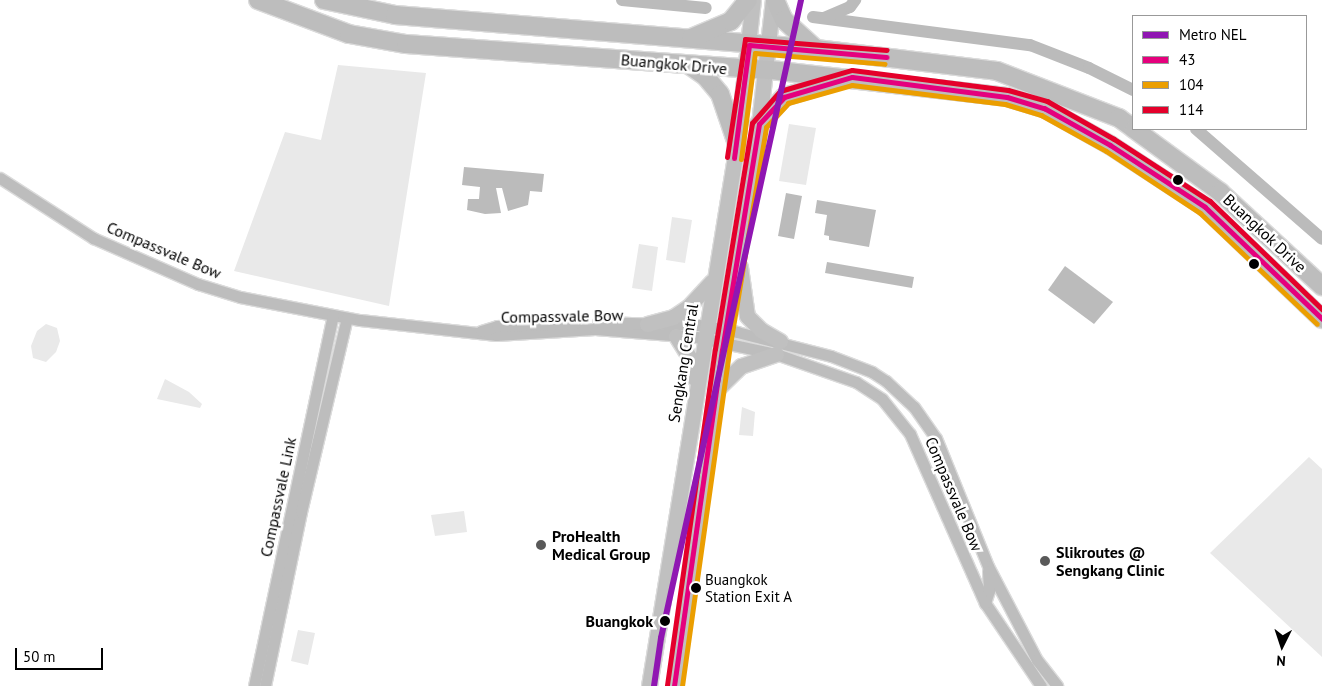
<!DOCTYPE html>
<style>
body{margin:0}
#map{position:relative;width:1322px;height:686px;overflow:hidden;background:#fff;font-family:"PT Sans",sans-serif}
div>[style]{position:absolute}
.green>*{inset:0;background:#e9e9e9}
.water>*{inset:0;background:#bbb}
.canal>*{height:12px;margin:-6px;padding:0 6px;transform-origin:6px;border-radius:6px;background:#bbb}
.roads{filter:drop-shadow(1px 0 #dbdbdb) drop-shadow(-1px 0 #dbdbdb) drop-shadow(0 1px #dbdbdb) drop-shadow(0 -1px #dbdbdb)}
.street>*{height:11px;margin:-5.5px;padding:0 5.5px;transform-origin:5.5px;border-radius:5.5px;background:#bdbdbd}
.secondary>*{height:15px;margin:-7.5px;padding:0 7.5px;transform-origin:7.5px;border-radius:7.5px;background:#c0c0c0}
.primary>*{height:18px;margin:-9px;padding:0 9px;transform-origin:9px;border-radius:9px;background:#bdbdbd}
.bus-1>*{height:5px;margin:-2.5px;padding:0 2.5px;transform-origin:2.5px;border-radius:2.5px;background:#e5007d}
.bus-2>*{height:5px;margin:-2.5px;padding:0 2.5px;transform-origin:2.5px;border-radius:2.5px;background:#eb9e00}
.bus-3>*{height:5px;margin:-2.5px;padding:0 2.5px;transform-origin:2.5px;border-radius:2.5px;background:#e4002b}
.metro-1>*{height:6px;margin:-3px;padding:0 3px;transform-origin:3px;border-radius:3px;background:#9016b2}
.dots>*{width:14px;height:14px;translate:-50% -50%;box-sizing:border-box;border:2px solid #fff;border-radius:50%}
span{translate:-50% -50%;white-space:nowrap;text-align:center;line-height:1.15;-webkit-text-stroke:5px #fff;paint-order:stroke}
.bus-label{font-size:15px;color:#000}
.left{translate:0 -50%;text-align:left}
.street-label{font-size:16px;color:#000}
.poi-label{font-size:16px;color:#000;font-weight:700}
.stop-label{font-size:16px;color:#000;font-weight:700}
.right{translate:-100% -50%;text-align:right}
.legend{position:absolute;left:1132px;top:15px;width:175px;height:115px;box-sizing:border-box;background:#fff;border:1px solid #999;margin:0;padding:6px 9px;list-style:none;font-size:15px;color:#000}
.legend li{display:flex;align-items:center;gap:10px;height:25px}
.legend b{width:25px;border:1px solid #999}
.north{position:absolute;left:1257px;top:621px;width:50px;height:50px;-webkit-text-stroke:4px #fff;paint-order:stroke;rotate:184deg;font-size:14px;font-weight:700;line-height:20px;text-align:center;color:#000}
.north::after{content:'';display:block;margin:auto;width:18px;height:22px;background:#000;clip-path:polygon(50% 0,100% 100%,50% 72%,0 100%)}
.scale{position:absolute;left:15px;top:648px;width:88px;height:22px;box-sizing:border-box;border:2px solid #000;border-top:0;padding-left:6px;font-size:15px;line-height:18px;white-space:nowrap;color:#000;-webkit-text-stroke:4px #fff;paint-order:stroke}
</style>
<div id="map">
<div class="green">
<i style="clip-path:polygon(338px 65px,426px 73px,389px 306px,234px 271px,285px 132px,321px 140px)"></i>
<i style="clip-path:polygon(789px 124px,816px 128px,806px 185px,779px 181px)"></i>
<i style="clip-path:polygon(672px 217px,692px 220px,685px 263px,666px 260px)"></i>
<i style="clip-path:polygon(639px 244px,658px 247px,652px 291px,632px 288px)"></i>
<i style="clip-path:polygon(46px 324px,57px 328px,60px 341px,56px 352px,46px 362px,33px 358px,31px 346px,37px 331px)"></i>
<i style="clip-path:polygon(165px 379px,189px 392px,202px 404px,200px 408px,157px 399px)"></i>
<i style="clip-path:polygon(742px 407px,755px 412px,753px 436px,739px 435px)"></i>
<i style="clip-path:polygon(1309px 457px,1322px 469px,1322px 657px,1210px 553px)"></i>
<i style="clip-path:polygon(464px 511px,467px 532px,435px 536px,431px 515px)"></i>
<i style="clip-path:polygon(298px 630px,315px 633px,308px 665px,291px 661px)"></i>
</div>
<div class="water">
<i style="clip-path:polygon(464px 167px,544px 174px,542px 192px,530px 191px,528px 205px,508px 211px,502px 188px,496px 188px,501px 213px,485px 214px,467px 210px,468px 199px,479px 199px,480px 187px,462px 185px)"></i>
<i style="clip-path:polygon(786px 193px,802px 196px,794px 239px,778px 236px)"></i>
<i style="clip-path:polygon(817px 200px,876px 210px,869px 247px,829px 240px,829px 236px,824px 235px,827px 215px,815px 213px)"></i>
<i style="clip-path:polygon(827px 262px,914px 277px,912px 288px,825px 273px)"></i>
<i style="clip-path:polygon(1065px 266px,1113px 302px,1094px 324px,1048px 290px)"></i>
</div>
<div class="canal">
<i style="left:622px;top:0;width:84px;rotate:5.4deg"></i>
<i style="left:813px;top:17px;width:219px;rotate:7.4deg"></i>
<i style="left:1030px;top:45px;width:63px;rotate:21.3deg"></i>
<i style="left:1089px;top:68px;width:49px;rotate:26.6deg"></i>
<i style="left:824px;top:18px;width:28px;rotate:-23deg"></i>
<i style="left:850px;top:7px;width:9px;rotate:-54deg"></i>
<i style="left:1196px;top:129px;width:167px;rotate:41.1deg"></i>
</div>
<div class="roads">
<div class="street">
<i style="left:0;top:178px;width:111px;rotate:32.8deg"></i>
<i style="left:93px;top:238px;width:115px;rotate:23.7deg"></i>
<i style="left:198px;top:284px;width:44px;rotate:17.2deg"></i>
<i style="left:240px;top:297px;width:122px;rotate:10.9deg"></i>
<i style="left:360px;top:320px;width:137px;rotate:6.3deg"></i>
<i style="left:496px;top:335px;width:99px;rotate:-3.5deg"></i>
<i style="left:595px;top:329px;width:101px;rotate:4.5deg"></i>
<i style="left:696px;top:337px;width:82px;rotate:12deg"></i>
<i style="left:776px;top:354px;width:85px;rotate:19.3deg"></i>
<i style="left:856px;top:382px;width:31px;rotate:33deg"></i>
<i style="left:882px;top:399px;width:45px;rotate:51.3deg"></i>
<i style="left:910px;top:434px;width:185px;rotate:66.1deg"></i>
<i style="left:985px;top:603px;width:100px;rotate:56deg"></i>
<i style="left:598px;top:322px;width:100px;rotate:1.7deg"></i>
<i style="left:698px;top:325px;width:40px;rotate:10deg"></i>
<i style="left:737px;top:332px;width:97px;rotate:14.3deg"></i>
<i style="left:831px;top:356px;width:44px;rotate:21.3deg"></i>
<i style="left:872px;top:372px;width:17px;rotate:33deg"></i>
<i style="left:886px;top:381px;width:38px;rotate:43deg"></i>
<i style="left:914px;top:407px;width:38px;rotate:55deg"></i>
<i style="left:936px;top:438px;width:138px;rotate:67.9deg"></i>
<i style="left:988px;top:566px;width:106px;rotate:62.5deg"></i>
<i style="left:1037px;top:660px;width:33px;rotate:52deg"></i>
<i style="left:481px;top:331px;width:17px;rotate:-17deg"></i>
<i style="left:497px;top:326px;width:78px;rotate:-2.2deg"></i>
<i style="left:985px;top:603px;width:13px;rotate:-72deg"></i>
<i style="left:989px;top:591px;width:20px;rotate:-93deg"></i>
<i style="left:254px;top:686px;width:379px;rotate:-78deg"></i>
<i style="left:265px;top:686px;width:178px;rotate:-78.3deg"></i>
<i style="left:301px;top:512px;width:199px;rotate:-76.7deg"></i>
</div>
<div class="secondary">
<i style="left:740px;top:267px;width:49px;rotate:81.9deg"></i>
<i style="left:747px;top:316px;width:20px;rotate:45deg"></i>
<i style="left:761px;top:330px;width:22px;rotate:30deg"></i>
<i style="left:647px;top:324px;width:27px;rotate:-15deg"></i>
<i style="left:673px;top:317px;width:18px;rotate:-34deg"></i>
<i style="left:688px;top:307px;width:35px;rotate:-47deg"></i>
<i style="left:676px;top:336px;width:28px;rotate:58deg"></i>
<i style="left:691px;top:360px;width:18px;rotate:81deg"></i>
<i style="left:716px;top:390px;width:35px;rotate:-44deg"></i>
<i style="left:741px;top:366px;width:37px;rotate:-19deg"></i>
<i style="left:649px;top:686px;width:549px;rotate:-80.78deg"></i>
<i style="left:737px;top:144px;width:145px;rotate:-83.7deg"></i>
<i style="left:674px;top:686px;width:339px;rotate:-81.9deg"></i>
<i style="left:722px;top:350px;width:229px;rotate:-80.7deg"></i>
<i style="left:759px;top:124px;width:125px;rotate:-83.6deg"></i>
</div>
<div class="primary">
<i style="left:258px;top:0;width:97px;rotate:20.5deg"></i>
<i style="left:349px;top:34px;width:58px;rotate:10deg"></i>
<i style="left:406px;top:44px;width:374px;rotate:4.1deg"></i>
<i style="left:779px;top:71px;width:229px;rotate:6.5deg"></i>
<i style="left:1007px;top:97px;width:39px;rotate:17deg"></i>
<i style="left:1044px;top:108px;width:76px;rotate:29.3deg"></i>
<i style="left:1110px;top:145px;width:113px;rotate:33.1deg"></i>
<i style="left:1205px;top:207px;width:162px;rotate:43.7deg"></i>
<i style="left:324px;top:0;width:73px;rotate:11.9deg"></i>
<i style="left:395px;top:15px;width:422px;rotate:4.6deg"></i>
<i style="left:816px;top:49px;width:182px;rotate:6.9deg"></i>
<i style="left:997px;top:71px;width:131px;rotate:21.1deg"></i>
<i style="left:1119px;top:118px;width:17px;rotate:36deg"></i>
<i style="left:775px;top:0;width:22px;rotate:66deg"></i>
<i style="left:784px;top:20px;width:43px;rotate:42.2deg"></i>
<i style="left:691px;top:38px;width:43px;rotate:-23deg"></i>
<i style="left:731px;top:21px;width:27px;rotate:-51deg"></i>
<i style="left:689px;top:65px;width:19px;rotate:35deg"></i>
<i style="left:705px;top:76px;width:23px;rotate:50deg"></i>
<i style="left:720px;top:94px;width:53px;rotate:71.2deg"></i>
<i style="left:759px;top:124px;width:37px;rotate:-47deg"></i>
<i style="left:784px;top:97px;width:55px;rotate:-16.8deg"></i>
<i style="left:1134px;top:129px;width:107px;rotate:36.2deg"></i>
<i style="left:1220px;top:192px;width:139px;rotate:42.7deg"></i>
</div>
</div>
<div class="bus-1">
<i style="left:734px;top:158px;width:114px;rotate:-82.4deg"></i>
<i style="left:749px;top:45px;width:138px;rotate:5deg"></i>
<i style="left:674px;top:686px;width:339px;rotate:-81.9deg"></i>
<i style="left:722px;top:350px;width:229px;rotate:-80.7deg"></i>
<i style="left:759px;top:124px;width:37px;rotate:-47deg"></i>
<i style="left:784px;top:97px;width:71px;rotate:-16.4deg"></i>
<i style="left:852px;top:77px;width:156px;rotate:7.4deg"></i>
<i style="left:1007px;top:97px;width:39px;rotate:17deg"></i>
<i style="left:1044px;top:108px;width:76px;rotate:29.3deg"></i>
<i style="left:1110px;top:145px;width:113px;rotate:33.1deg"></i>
<i style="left:1205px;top:207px;width:162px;rotate:43.7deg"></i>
</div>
<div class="bus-2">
<i style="left:741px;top:159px;width:107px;rotate:-82.5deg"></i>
<i style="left:755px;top:53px;width:130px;rotate:4.8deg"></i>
<i style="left:682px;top:686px;width:338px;rotate:-82deg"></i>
<i style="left:729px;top:351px;width:227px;rotate:-80.6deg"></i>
<i style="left:766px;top:127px;width:33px;rotate:-47deg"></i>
<i style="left:788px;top:103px;width:66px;rotate:-15.7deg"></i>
<i style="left:852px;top:85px;width:154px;rotate:7.1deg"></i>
<i style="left:1005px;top:104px;width:38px;rotate:17deg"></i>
<i style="left:1041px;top:115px;width:74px;rotate:29deg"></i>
<i style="left:1106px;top:151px;width:113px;rotate:33.4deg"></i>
<i style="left:1200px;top:213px;width:161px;rotate:43.5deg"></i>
</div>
<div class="bus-3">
<i style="left:727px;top:157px;width:119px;rotate:-81.3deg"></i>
<i style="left:745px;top:39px;width:142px;rotate:4.4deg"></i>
<i style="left:667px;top:685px;width:339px;rotate:-81.9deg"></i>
<i style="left:715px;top:349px;width:229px;rotate:-80.7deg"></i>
<i style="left:752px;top:123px;width:43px;rotate:-48.8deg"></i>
<i style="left:780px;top:91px;width:75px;rotate:-16.3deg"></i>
<i style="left:852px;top:70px;width:157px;rotate:7.3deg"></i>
<i style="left:1008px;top:90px;width:41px;rotate:15.8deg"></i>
<i style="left:1047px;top:101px;width:77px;rotate:29.6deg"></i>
<i style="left:1114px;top:139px;width:114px;rotate:32.9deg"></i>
<i style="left:1210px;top:201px;width:156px;rotate:44deg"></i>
</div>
<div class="metro-1">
<i style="left:654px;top:686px;width:49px;rotate:-81.7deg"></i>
<i style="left:661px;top:638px;width:653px;rotate:-77.62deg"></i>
</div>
<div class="dots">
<i style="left:1178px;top:180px;background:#000"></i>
<i style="left:1254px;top:264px;background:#000"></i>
<i style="left:541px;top:545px;background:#595959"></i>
<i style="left:1045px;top:561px;background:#595959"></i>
<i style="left:696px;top:588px;background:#000"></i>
<i style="left:665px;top:621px;background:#000"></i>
</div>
<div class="bus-label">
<span class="left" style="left:705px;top:588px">Buangkok<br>Station Exit A</span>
</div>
<div class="street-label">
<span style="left:674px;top:64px;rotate:5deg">Buangkok Drive</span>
<span style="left:1265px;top:233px;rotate:43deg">Buangkok Drive</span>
<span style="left:164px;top:250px;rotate:23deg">Compassvale Bow</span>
<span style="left:562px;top:316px;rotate:-1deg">Compassvale Bow</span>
<span style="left:683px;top:363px;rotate:-81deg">Sengkang Central</span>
<span style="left:954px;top:494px;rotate:67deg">Compassvale Bow</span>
<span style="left:278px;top:497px;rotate:-78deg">Compassvale Link</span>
</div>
<div class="poi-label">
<span class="left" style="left:552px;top:545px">ProHealth<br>Medical Group</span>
<span class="left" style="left:1056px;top:561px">Slikroutes @<br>Sengkang Clinic</span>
</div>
<div class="stop-label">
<span class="right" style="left:653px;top:621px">Buangkok</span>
</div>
<ul class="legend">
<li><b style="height:6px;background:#9016b2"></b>Metro NEL</li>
<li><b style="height:6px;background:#e5007d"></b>43</li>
<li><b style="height:6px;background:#eb9e00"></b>104</li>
<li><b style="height:6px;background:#e4002b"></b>114</li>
</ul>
<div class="north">N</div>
<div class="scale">50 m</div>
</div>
